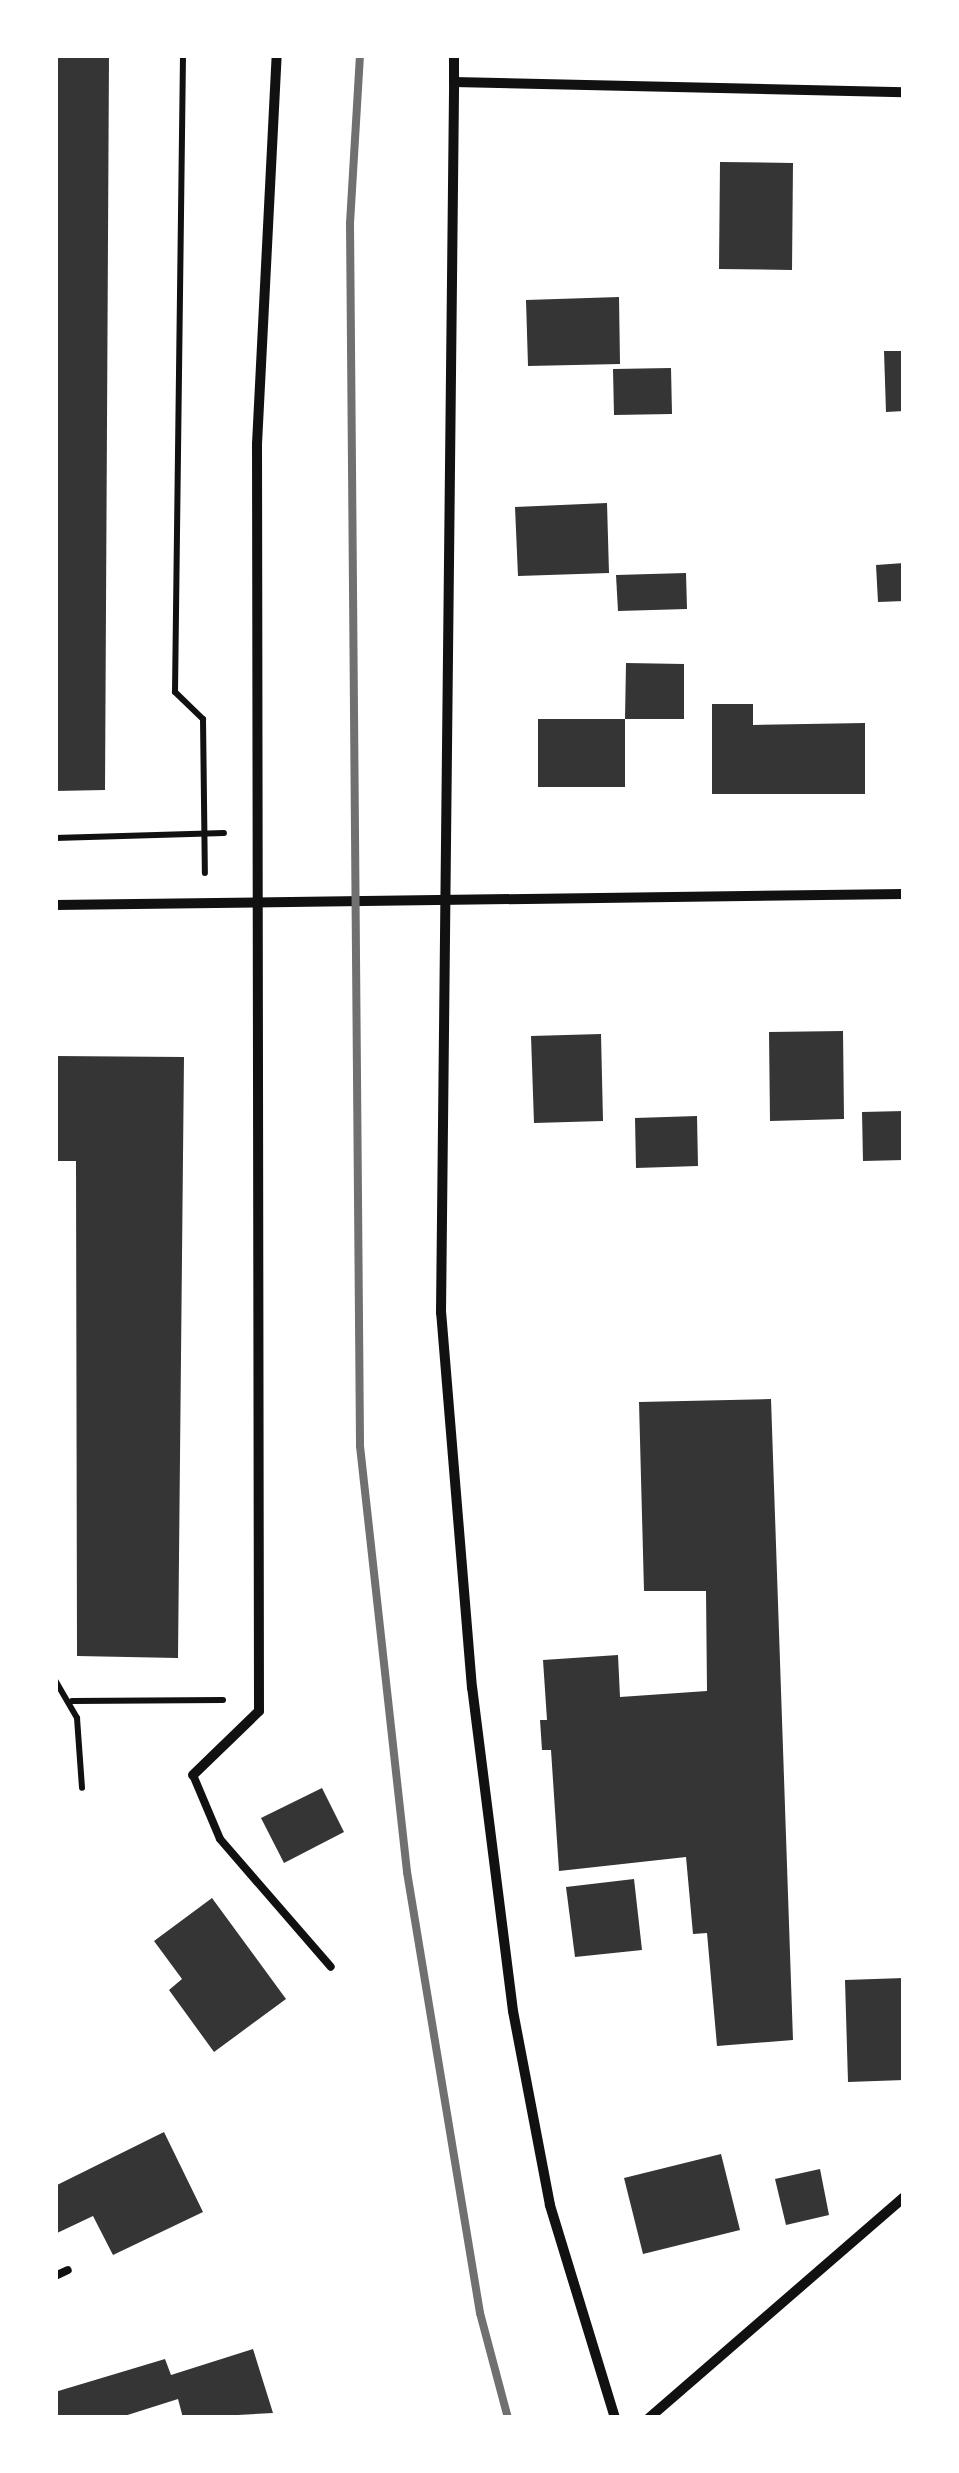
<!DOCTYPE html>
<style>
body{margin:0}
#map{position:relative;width:959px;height:2473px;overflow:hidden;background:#fff;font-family:Inter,sans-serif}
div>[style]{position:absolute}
.building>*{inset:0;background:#353535}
.path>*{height:6px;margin:-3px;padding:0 3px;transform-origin:3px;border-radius:3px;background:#111}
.service>*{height:8px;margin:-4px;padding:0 4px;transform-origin:4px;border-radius:4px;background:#111}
.minor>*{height:10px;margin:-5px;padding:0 5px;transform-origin:5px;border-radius:5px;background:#111}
.rail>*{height:8px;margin:-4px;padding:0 4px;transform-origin:4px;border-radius:4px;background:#707070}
span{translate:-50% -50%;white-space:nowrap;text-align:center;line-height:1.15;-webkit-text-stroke:8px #fff;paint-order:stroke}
.frame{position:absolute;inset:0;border:58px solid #fff;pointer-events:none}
</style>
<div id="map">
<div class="building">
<i style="clip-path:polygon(55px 55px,109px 55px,105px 790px,55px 791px)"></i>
<i style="clip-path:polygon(720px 162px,793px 163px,792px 270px,719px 269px)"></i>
<i style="clip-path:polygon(619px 297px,620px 364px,528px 366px,526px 300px)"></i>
<i style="clip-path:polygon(884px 351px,904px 351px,904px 411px,886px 412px)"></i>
<i style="clip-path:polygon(671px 368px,672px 414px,614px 415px,613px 369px)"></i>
<i style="clip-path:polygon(607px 503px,609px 573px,518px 576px,515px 507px)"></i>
<i style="clip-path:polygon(904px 563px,904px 601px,878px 602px,876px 565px)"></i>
<i style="clip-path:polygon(686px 573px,687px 609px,618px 611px,616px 575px)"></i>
<i style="clip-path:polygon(626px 663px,684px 664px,684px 719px,625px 719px)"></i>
<i style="clip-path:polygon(712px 704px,753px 704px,753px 725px,865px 723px,865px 794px,712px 794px)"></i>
<i style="clip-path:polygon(538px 719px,625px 719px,625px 787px,538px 787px)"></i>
<i style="clip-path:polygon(843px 1031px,844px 1119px,770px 1121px,769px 1032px)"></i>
<i style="clip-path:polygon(601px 1034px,603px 1121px,534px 1123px,531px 1036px)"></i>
<i style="clip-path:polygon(55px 1056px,184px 1057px,178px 1658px,77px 1656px,76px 1161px,55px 1161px)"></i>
<i style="clip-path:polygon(904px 1111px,904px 1160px,863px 1161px,862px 1112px)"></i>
<i style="clip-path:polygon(697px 1116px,698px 1166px,636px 1168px,635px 1118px)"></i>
<i style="clip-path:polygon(771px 1399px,793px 2040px,717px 2046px,707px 1933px,693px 1934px,686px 1857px,559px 1871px,551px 1750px,542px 1750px,540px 1720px,547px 1720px,543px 1660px,618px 1655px,620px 1697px,707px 1691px,706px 1591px,644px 1591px,639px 1402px)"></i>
<i style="clip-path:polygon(322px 1788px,344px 1832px,284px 1863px,261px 1818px)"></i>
<i style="clip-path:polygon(634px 1879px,642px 1950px,575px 1957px,566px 1887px)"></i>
<i style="clip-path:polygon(212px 1898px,286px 1999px,214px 2052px,169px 1990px,182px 1979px,154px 1941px)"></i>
<i style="clip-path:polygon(904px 1978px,904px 2080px,848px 2082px,845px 1980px)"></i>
<i style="clip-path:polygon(164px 2132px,203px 2212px,113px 2255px,93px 2216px,55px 2234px,55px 2186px)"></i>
<i style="clip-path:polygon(721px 2154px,740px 2230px,643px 2254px,624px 2178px)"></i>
<i style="clip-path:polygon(820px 2169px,829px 2215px,786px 2225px,775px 2179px)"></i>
<i style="clip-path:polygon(253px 2349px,273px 2413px,183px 2418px,178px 2399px,118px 2418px,55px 2418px,55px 2392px,165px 2359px,171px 2375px)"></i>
</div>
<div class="path">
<i style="left:183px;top:55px;width:637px;rotate:90.72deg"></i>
<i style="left:175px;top:692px;width:39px;rotate:44deg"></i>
<i style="left:203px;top:719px;width:154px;rotate:89.3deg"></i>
<i style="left:55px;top:838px;width:169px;rotate:-1.7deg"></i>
<i style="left:55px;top:1680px;width:44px;rotate:59.9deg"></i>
<i style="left:77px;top:1718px;width:70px;rotate:85.9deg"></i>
<i style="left:72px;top:1701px;width:151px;rotate:-0.4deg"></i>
</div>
<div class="service">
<i style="left:193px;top:1775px;width:69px;rotate:67.1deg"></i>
<i style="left:220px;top:1839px;width:169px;rotate:49.1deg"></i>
<i style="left:55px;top:2276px;width:14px;rotate:-25deg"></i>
</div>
<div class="minor">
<i style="left:454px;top:55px;width:27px;rotate:90deg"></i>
<i style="left:55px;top:905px;width:849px;rotate:-0.74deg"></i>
<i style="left:193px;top:1775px;width:92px;rotate:-44.1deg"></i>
<i style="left:259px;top:1711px;width:1267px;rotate:-90.09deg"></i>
<i style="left:257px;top:444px;width:390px;rotate:-87.1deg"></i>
<i style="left:615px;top:2418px;width:223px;rotate:-107deg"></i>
<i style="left:550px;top:2205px;width:197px;rotate:-100.8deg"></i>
<i style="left:513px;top:2011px;width:326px;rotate:-97.2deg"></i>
<i style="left:472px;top:1688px;width:376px;rotate:-94.7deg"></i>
<i style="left:441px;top:1313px;width:1231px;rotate:-89.39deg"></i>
<i style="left:454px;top:82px;width:450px;rotate:1.3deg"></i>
<i style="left:649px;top:2418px;width:337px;rotate:-40.9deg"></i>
</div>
<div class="rail">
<i style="left:360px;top:55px;width:168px;rotate:93.4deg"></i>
<i style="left:350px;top:223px;width:1223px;rotate:89.53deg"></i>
<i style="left:360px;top:1446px;width:429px;rotate:83.7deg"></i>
<i style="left:407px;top:1872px;width:447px;rotate:80.6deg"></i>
<i style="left:480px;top:2313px;width:109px;rotate:75.1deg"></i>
</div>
<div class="frame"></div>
</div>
